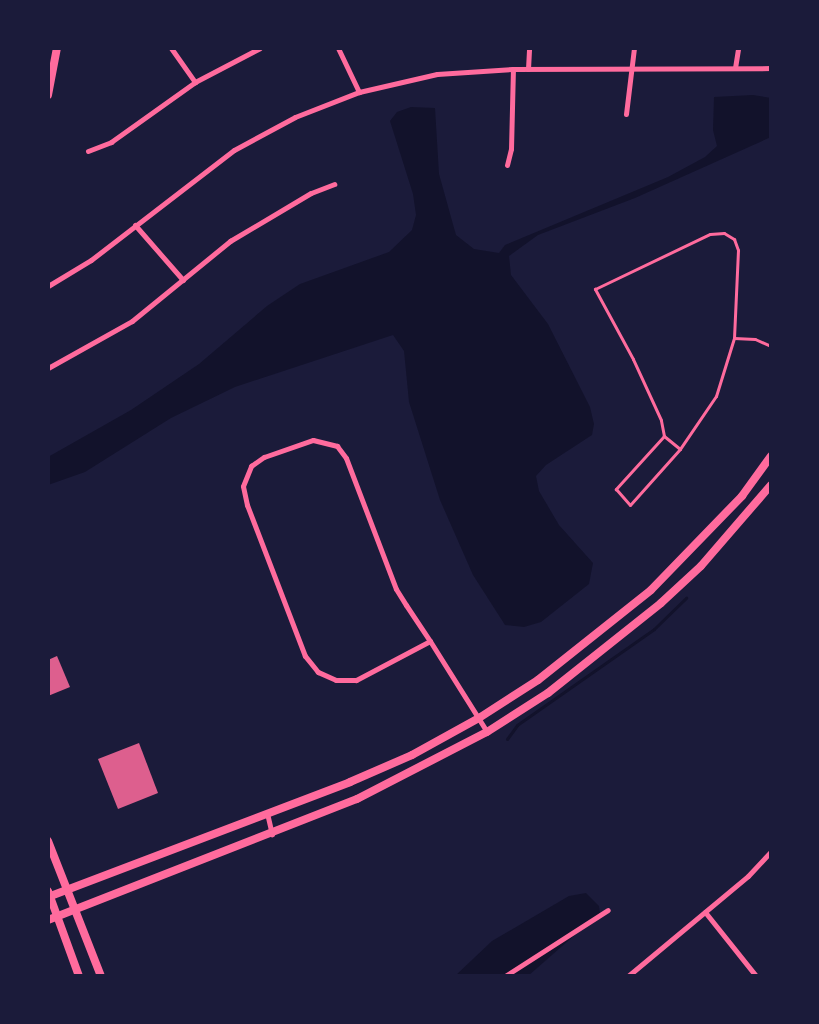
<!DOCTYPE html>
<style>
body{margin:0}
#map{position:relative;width:819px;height:1024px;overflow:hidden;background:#1b1b3a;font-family:"PT Sans Narrow",sans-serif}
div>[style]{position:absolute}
.water>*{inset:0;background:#12122b}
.stream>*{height:3px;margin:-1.5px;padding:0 1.5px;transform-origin:1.5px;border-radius:1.5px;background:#12122b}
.building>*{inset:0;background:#dd5f8e}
.service>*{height:3px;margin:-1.5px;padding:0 1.5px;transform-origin:1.5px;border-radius:1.5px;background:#ff6b9d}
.minor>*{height:5px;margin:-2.5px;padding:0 2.5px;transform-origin:2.5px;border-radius:2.5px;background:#ff6b9d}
.secondary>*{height:8px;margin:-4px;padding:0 4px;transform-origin:4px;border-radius:4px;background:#ff6b9d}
.primary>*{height:8px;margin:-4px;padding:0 4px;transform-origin:4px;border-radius:4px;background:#ff6b9d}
span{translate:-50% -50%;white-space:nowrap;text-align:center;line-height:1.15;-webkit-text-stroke:6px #1b1b3a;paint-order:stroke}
.frame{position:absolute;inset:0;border:50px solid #1b1b3a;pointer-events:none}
</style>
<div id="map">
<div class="water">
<i style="clip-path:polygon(753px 95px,771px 98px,771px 137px,635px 198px,538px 235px,509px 256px,511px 275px,548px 324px,590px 407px,594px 424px,592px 435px,546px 465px,536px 476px,539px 491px,559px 525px,593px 563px,589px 584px,541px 622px,524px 627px,505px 625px,473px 575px,440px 500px,409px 402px,404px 351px,393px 335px,235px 387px,171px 418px,85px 472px,48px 485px,48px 457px,131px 410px,199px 364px,267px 306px,300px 284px,389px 252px,412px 230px,416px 215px,413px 194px,390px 121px,397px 112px,411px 107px,435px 108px,439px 174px,456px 235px,474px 249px,499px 253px,505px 245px,668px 177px,705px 157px,717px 146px,713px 130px,714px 97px)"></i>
<i style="clip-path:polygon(586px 893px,599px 906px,600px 913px,528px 976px,455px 976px,492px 941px,569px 896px)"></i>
</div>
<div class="stream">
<i style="left:507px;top:739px;width:17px;rotate:-54deg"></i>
<i style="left:517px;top:725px;width:167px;rotate:-35deg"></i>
<i style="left:654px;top:629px;width:45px;rotate:-44.1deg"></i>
</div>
<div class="building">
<i style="clip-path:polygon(57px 656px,70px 687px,48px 696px,48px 660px)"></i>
<i style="clip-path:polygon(139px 743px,158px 793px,118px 809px,98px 759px)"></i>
</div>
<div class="service">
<i style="left:734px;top:338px;width:21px;rotate:3deg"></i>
<i style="left:755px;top:339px;width:17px;rotate:24deg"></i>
<i style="left:664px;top:436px;width:72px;rotate:132.2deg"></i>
<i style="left:616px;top:489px;width:21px;rotate:49deg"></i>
<i style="left:630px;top:505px;width:75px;rotate:-48.2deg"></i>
<i style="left:680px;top:449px;width:21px;rotate:-141deg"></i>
<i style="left:664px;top:436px;width:16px;rotate:-101deg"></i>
<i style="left:661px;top:420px;width:67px;rotate:-114.7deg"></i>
<i style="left:633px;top:359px;width:80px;rotate:-118.5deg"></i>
<i style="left:595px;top:289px;width:127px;rotate:-25.6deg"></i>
<i style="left:710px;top:234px;width:14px;rotate:-4deg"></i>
<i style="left:724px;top:233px;width:12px;rotate:31deg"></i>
<i style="left:734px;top:239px;width:12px;rotate:70deg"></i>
<i style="left:738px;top:250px;width:88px;rotate:92.6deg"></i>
<i style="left:734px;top:338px;width:61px;rotate:107.2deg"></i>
<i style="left:716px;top:396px;width:64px;rotate:124.2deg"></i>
</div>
<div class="minor">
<i style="left:171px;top:48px;width:42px;rotate:54.8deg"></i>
<i style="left:338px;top:48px;width:49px;rotate:64.5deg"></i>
<i style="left:735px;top:68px;width:20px;rotate:-81deg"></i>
<i style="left:528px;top:69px;width:21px;rotate:-87deg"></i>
<i style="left:626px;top:114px;width:66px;rotate:-83.1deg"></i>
<i style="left:88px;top:151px;width:25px;rotate:-21deg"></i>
<i style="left:111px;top:142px;width:103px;rotate:-35.5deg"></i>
<i style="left:195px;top:82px;width:73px;rotate:-27.6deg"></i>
<i style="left:507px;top:165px;width:16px;rotate:-76deg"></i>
<i style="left:511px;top:149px;width:80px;rotate:-88.6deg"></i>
<i style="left:135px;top:225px;width:73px;rotate:48.9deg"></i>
<i style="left:48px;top:286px;width:50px;rotate:-31.2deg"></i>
<i style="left:91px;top:260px;width:180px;rotate:-37.6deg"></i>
<i style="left:234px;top:150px;width:69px;rotate:-28.4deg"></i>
<i style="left:295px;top:117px;width:69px;rotate:-21.3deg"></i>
<i style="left:359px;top:92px;width:80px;rotate:-13deg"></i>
<i style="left:437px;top:74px;width:76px;rotate:-3.8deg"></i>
<i style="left:513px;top:69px;width:258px;rotate:-0.2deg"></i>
<i style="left:48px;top:368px;width:96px;rotate:-29.2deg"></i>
<i style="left:132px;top:321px;width:127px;rotate:-39.2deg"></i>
<i style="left:230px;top:241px;width:94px;rotate:-30.7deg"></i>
<i style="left:311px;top:193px;width:25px;rotate:-21deg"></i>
<i style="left:430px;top:641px;width:84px;rotate:152.2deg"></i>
<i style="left:356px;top:680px;width:20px;rotate:180deg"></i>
<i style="left:336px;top:680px;width:20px;rotate:-156deg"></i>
<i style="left:318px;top:672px;width:21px;rotate:-129deg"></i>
<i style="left:305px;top:656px;width:162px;rotate:-111deg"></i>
<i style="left:247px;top:505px;width:19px;rotate:-102deg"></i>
<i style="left:243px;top:486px;width:22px;rotate:-68deg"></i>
<i style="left:251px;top:466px;width:16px;rotate:-35deg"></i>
<i style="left:264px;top:457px;width:52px;rotate:-19.1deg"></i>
<i style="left:313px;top:440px;width:25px;rotate:14deg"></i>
<i style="left:337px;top:446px;width:15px;rotate:53deg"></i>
<i style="left:346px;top:458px;width:140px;rotate:69.1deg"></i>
<i style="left:396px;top:589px;width:19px;rotate:58deg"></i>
<i style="left:406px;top:605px;width:43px;rotate:56.3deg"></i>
<i style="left:430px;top:641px;width:107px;rotate:57.9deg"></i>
<i style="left:267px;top:813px;width:22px;rotate:77deg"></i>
<i style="left:705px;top:912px;width:82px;rotate:51.4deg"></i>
<i style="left:505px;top:976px;width:122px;rotate:-32.7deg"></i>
<i style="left:628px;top:976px;width:156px;rotate:-39.8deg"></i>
<i style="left:748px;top:876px;width:34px;rotate:-47deg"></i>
</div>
<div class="secondary">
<i style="left:48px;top:897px;width:323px;rotate:-20.8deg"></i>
<i style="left:350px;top:782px;width:68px;rotate:-23.5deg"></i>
<i style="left:412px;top:755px;width:77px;rotate:-28.9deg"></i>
<i style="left:479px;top:718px;width:70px;rotate:-32.8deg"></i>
<i style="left:538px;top:680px;width:144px;rotate:-38.5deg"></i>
<i style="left:651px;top:590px;width:131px;rotate:-45.9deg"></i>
<i style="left:742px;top:496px;width:49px;rotate:-54.1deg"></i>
<i style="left:48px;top:920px;width:332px;rotate:-21.4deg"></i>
<i style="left:357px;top:799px;width:146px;rotate:-27.3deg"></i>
<i style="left:487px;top:732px;width:72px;rotate:-32.6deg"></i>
<i style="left:548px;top:693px;width:144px;rotate:-38.5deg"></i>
<i style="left:661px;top:603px;width:54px;rotate:-42.8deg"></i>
<i style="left:701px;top:566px;width:107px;rotate:-49.2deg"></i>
</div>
<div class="primary">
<i style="left:48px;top:95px;width:48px;rotate:-79.2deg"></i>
<i style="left:48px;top:841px;width:145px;rotate:68.6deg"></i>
<i style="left:48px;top:891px;width:90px;rotate:70deg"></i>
</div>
<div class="frame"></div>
</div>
